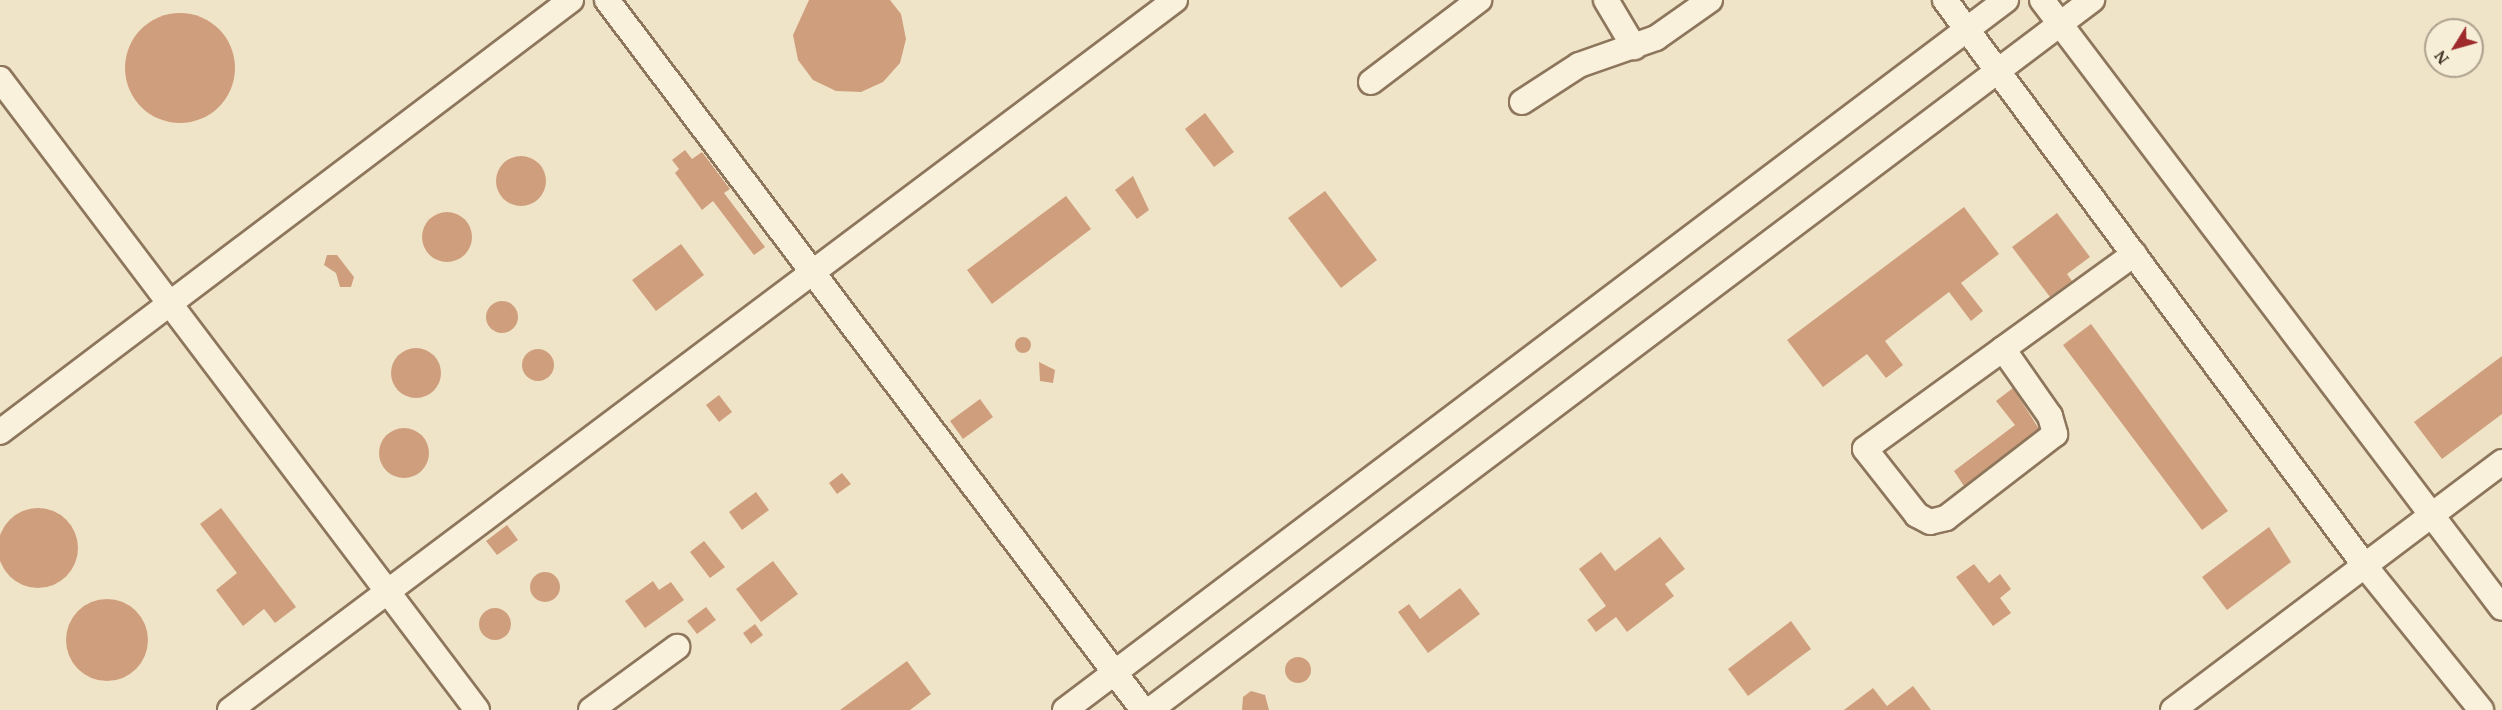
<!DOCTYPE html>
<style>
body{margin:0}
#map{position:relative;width:2502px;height:710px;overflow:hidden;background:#f0e4c8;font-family:"PT Serif",serif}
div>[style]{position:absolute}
.building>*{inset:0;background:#cf9f7d}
.round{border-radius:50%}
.roads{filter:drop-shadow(2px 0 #8d765c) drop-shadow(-2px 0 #8d765c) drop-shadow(0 2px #8d765c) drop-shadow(0 -2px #8d765c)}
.minor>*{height:24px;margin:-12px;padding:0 12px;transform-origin:12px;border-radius:12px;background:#faf1dc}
span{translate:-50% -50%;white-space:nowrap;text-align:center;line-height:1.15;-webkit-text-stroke:5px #f7eed8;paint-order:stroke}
.north{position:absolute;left:2424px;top:18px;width:60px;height:60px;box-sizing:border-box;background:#f7eed8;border:2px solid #ada18e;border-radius:50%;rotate:233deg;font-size:16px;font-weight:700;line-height:24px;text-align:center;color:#3d2e20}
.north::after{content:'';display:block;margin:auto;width:21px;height:27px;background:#9e2a2b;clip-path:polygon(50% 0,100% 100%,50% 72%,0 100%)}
</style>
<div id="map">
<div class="building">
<i style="clip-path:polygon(809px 0,890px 0,901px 14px,906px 39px,900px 63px,883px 82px,861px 92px,836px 91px,813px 80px,798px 60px,793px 35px)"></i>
<i class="round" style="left:125px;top:13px;width:110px;height:110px"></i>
<i style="clip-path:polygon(1205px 113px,1234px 152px,1214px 167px,1185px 129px)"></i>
<i style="clip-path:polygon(685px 150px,692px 159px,702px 152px,730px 189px,724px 193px,765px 247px,754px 255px,713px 201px,702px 210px,675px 173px,679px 169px,672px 160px)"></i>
<i class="round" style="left:496px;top:156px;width:50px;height:50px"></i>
<i style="clip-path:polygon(1133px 176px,1149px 210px,1137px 219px,1115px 190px)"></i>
<i style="clip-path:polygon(1325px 191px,1377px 260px,1341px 288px,1288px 218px)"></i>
<i style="clip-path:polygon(1066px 196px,1091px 229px,992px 304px,967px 270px)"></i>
<i style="clip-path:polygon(1964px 207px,1999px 254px,1961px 283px,1983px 311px,1971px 321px,1949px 292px,1885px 341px,1903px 365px,1886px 378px,1867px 354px,1823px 387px,1787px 340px)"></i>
<i class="round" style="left:422px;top:212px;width:50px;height:50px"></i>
<i style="clip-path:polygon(2057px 213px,2090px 257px,2067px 274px,2072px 281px,2050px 297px,2012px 247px)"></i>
<i style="clip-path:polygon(681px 244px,704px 275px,656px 311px,632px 280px)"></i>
<i style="clip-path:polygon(327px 255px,337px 255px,354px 277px,351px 287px,340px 287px,336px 273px,324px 265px)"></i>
<i class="round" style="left:486px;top:301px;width:32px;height:32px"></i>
<i style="clip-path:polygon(2091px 324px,2228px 511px,2202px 530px,2063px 345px)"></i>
<i class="round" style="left:1015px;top:337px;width:16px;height:16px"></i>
<i class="round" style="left:391px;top:348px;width:50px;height:50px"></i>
<i class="round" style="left:522px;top:349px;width:32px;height:32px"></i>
<i style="clip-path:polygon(2502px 356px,2502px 414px,2442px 459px,2414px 422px)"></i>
<i style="clip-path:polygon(1039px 362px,1055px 370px,1053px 383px,1040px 381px)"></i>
<i style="clip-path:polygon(2013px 388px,2039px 429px,1964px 486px,1954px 471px,2015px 425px,1996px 401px)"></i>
<i style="clip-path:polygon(719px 395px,732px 412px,719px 422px,706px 405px)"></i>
<i style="clip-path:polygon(980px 399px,993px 417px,963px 439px,950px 421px)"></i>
<i class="round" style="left:379px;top:428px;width:50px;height:50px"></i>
<i style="clip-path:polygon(842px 473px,851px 484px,837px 494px,829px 483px)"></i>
<i style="clip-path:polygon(756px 492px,769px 510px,742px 530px,729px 512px)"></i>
<i class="round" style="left:-2px;top:508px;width:80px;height:80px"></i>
<i style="clip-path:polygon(221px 508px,296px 607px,275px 623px,264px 609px,243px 626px,216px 590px,237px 573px,200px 524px)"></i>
<i style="clip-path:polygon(507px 525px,518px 540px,497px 555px,486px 541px)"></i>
<i style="clip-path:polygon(2269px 527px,2291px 562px,2227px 610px,2202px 577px)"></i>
<i style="clip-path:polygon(1660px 537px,1685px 569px,1665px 584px,1674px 596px,1627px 632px,1616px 617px,1596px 632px,1587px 620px,1606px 606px,1579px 569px,1601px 552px,1615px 571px)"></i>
<i style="clip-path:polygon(704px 541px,725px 567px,710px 578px,690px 552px)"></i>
<i style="clip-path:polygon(773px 561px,798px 594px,761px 622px,736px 589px)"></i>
<i style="clip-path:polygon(1974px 564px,1989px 583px,2000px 574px,2011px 589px,2000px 598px,2011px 613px,1993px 626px,1956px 577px)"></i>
<i class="round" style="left:530px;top:572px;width:30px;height:30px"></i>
<i style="clip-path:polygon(653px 581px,659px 590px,671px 582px,684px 600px,645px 628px,625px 601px)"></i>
<i style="clip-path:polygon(1460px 588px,1480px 614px,1428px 653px,1398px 612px,1409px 604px,1420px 619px)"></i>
<i class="round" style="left:66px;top:599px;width:82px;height:82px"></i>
<i style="clip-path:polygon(706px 607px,716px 620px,697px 634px,687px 621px)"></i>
<i class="round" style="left:479px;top:608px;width:32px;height:32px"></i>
<i style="clip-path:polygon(1791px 621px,1811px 649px,1748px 696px,1728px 669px)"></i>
<i style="clip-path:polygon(755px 624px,763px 635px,751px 644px,743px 633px)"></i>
<i class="round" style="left:1285px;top:657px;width:26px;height:26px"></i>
<i style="clip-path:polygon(907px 661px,931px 694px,910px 710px,840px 710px)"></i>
<i style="clip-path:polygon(1913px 686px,1931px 710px,1844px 710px,1873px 688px,1887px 706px)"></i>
<i style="clip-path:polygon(1251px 691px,1265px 695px,1269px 710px,1242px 710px,1243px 697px)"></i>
</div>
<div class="roads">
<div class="minor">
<i style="left:607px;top:0;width:890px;rotate:52.95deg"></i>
<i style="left:1606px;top:0;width:55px;rotate:59.2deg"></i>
<i style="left:1945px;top:0;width:705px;rotate:53.42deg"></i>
<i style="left:2365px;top:566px;width:185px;rotate:51.1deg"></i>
<i style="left:2042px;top:0;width:762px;rotate:52.89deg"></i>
<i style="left:0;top:79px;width:791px;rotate:52.91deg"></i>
<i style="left:1371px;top:82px;width:136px;rotate:-37.2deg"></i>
<i style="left:1522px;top:102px;width:68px;rotate:-33deg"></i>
<i style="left:1579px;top:65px;width:82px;rotate:-19.3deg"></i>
<i style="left:1656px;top:38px;width:66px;rotate:-35.1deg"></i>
<i style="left:2003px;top:349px;width:82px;rotate:55deg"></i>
<i style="left:2050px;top:416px;width:19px;rotate:74deg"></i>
<i style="left:2055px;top:434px;width:138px;rotate:142.4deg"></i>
<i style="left:1946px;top:518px;width:16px;rotate:166deg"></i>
<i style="left:1930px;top:522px;width:15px;rotate:-152deg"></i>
<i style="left:1917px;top:515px;width:84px;rotate:-128.2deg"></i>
<i style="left:1865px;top:449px;width:170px;rotate:-35.9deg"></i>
<i style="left:2003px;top:349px;width:162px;rotate:-35.9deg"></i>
<i style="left:0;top:432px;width:716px;rotate:-37.11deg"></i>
<i style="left:230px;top:710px;width:1182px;rotate:-36.92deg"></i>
<i style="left:591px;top:710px;width:107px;rotate:-36.2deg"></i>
<i style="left:1065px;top:710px;width:1179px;rotate:-37.04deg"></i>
<i style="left:1150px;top:710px;width:1180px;rotate:-37.01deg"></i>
<i style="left:2173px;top:710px;width:412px;rotate:-37deg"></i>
</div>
</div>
<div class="north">N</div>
</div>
